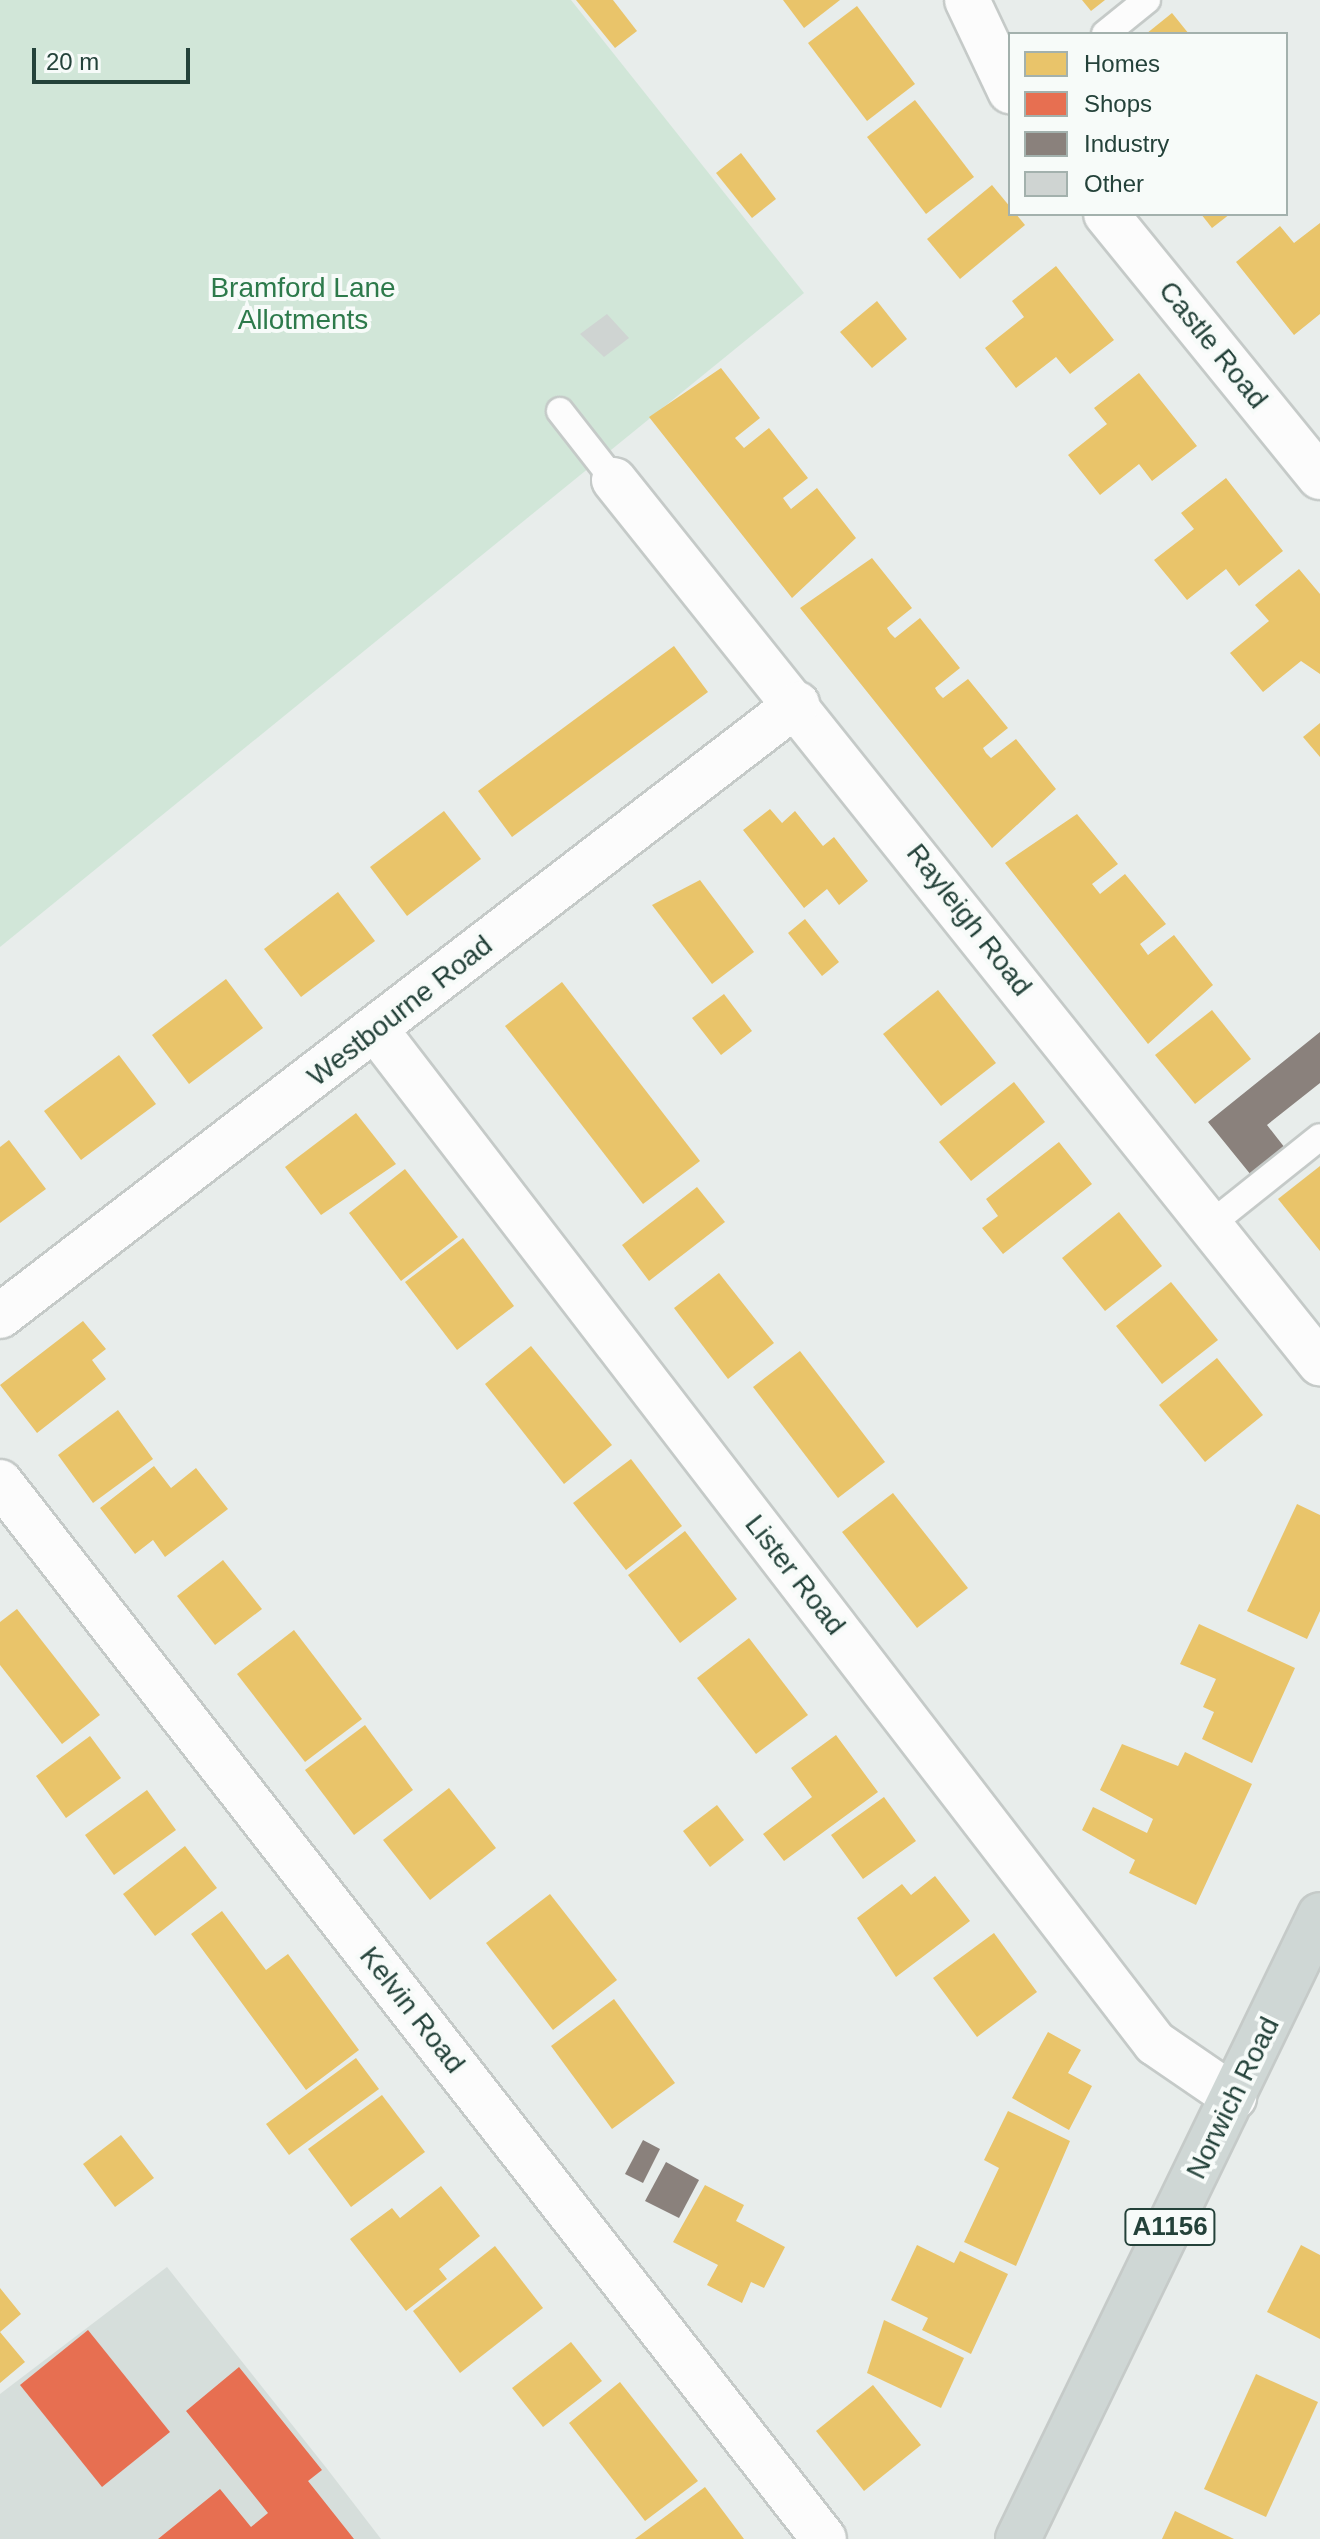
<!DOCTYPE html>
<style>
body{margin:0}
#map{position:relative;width:1320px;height:2539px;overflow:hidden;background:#e8edeb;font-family:Helvetica,sans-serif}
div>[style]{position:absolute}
.built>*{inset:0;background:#d6dedb}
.green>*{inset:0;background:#d1e6d8}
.homes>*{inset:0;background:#e9c46a}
.shops>*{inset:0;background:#e76f51}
.industry>*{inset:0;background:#8a817c}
.building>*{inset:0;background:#cfd4d2}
.roads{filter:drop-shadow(2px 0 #c5cac8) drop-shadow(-2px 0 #c5cac8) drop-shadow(0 2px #c5cac8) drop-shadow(0 -2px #c5cac8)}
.lane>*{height:26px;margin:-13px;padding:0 13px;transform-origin:13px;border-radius:13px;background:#fcfcfc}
.street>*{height:44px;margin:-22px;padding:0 22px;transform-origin:22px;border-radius:22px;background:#fcfcfc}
.primary>*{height:44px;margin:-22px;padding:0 22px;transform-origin:22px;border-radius:22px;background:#cfd7d5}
span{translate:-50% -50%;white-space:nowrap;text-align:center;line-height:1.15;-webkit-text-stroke:8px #f7fbf9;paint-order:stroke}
.shield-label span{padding:2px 6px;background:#f7fbf9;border:2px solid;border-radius:6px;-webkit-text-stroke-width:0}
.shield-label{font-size:26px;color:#24423a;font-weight:700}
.park-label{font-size:28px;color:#2d7a4b}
.street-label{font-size:28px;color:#24423a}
.legend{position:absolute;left:1008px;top:32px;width:280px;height:184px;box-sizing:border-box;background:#f7fbf9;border:2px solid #a3b1ad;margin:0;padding:10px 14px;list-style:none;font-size:24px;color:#24423a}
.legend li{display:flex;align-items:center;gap:16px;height:40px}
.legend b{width:40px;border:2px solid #a3b1ad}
.scale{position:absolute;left:32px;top:48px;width:158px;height:36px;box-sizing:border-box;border:4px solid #24423a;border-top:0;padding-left:10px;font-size:24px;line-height:28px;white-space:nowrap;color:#24423a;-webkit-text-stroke:6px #f7fbf9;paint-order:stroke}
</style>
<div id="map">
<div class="built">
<i style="clip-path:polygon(167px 2267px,328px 2470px,381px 2539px,0 2539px,0 2394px)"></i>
</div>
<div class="green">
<i style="clip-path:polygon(0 0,571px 0,804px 293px,0 947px)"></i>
</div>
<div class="homes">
<i style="clip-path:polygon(576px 0,613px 0,637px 31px,615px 48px)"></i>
<i style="clip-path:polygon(783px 0,840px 0,804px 28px)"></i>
<i style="clip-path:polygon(1082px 0,1105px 0,1091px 11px)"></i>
<i style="clip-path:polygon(857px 6px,915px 84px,867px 121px,808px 43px)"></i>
<i style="clip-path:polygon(1172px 13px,1189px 34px,1146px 34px)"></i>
<i style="clip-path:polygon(915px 100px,974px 177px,926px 214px,867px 137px)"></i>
<i style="clip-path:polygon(741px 153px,776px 199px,752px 218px,716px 173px)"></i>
<i style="clip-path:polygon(992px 185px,1025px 225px,960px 279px,927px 239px)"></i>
<i style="clip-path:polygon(1201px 214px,1230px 214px,1212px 228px)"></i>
<i style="clip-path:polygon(1320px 223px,1320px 314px,1294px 335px,1236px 262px,1280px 226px,1294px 243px)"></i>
<i style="clip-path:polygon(1056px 266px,1114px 340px,1070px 374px,1056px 357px,1016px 388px,985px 348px,1024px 317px,1012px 301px)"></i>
<i style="clip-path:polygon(877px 301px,907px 339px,872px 368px,840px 332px)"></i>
<i style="clip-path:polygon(721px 368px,760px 418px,735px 438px,744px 448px,769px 428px,808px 478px,783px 498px,791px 509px,817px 488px,856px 538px,792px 598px,649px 417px)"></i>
<i style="clip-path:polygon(1139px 373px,1197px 446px,1152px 481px,1139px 464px,1100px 495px,1068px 455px,1107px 424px,1094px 408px)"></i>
<i style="clip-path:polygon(1226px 478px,1283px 551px,1239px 586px,1226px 569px,1187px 600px,1154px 560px,1194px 529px,1181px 513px)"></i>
<i style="clip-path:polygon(872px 558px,912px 608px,887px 628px,890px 633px,895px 638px,920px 618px,960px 668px,935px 688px,938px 693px,943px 698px,968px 679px,1008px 728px,983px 748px,986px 753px,991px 758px,1016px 739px,1056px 789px,992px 848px,800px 608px)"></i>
<i style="clip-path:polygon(1299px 569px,1320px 594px,1320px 674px,1301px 661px,1263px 692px,1230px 653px,1269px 621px,1255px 605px)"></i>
<i style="clip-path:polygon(674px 646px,708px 692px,512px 837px,478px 791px)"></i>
<i style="clip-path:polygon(1320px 723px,1320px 757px,1303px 737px)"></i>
<i style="clip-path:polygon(770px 809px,782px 823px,795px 811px,823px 846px,834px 837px,868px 881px,839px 905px,827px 889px,804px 908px,743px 830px)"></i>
<i style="clip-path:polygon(444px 811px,481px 859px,407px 916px,370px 867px)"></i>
<i style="clip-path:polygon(1077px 814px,1118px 864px,1092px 884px,1100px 894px,1125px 874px,1166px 924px,1140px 944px,1148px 955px,1174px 935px,1213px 985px,1148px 1044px,1005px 863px)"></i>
<i style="clip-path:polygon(700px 880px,754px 952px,712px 984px,652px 905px)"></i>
<i style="clip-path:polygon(338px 892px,375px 941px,301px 997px,264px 949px)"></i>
<i style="clip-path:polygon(805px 919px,839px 962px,822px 976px,788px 933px)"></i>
<i style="clip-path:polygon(226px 979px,263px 1028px,189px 1084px,152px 1035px)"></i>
<i style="clip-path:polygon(562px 982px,700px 1161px,643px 1204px,505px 1026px)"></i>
<i style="clip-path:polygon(938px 990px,996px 1063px,941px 1106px,883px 1034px)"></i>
<i style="clip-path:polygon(724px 994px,752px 1031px,721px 1055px,692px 1018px)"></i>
<i style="clip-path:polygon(1212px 1010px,1251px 1059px,1195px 1104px,1155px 1055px)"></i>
<i style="clip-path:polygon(119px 1055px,156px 1104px,81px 1160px,44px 1111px)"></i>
<i style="clip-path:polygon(1014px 1082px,1045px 1122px,971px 1181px,939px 1142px)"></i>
<i style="clip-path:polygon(356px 1113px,396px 1164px,321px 1215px,285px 1167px)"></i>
<i style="clip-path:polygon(9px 1140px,46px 1189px,0 1223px,0 1147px)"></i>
<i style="clip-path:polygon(1059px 1142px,1092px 1184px,1003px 1254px,982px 1228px,998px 1216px,986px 1199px)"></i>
<i style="clip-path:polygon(1320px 1166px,1320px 1251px,1278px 1199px)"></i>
<i style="clip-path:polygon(405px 1169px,458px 1237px,401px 1281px,349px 1213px)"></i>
<i style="clip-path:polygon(697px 1187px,725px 1222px,649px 1281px,622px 1245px)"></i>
<i style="clip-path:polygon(1119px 1212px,1162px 1266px,1105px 1311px,1062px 1258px)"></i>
<i style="clip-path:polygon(463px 1238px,514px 1306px,457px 1350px,405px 1282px)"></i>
<i style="clip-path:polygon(719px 1273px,774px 1343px,728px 1379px,674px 1308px)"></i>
<i style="clip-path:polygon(1171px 1282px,1218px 1340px,1162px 1384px,1116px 1326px)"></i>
<i style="clip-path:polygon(83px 1321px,106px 1349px,92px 1360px,106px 1379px,37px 1433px,0 1385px)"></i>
<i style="clip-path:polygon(531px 1346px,612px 1445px,564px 1484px,485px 1384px)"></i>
<i style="clip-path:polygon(800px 1351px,885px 1462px,838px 1498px,753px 1387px)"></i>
<i style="clip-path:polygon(1217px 1358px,1263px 1415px,1205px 1462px,1159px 1405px)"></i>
<i style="clip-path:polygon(118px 1410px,153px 1459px,93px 1503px,58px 1455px)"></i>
<i style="clip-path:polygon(631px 1459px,682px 1526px,626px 1570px,573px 1503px)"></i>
<i style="clip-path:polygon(154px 1466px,171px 1488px,196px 1468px,228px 1509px,165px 1557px,153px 1540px,135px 1554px,100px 1508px)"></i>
<i style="clip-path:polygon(893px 1493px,968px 1588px,917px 1628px,842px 1532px)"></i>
<i style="clip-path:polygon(1297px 1504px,1320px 1515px,1320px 1611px,1307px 1639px,1247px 1611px)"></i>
<i style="clip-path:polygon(685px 1531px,737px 1599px,680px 1643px,628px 1575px)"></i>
<i style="clip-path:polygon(223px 1560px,262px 1609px,215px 1645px,177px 1596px)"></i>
<i style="clip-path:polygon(17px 1609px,100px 1715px,62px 1744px,0 1665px,0 1622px)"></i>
<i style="clip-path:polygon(1199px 1624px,1295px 1668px,1252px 1763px,1202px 1739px,1214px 1712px,1203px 1707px,1216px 1679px,1180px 1664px)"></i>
<i style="clip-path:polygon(294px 1630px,362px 1719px,305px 1762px,237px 1674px)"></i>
<i style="clip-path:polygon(749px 1638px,808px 1715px,756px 1754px,697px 1678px)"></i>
<i style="clip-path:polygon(365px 1725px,413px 1790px,354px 1835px,305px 1770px)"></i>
<i style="clip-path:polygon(836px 1735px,878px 1792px,784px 1861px,763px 1834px,812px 1797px,791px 1768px)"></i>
<i style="clip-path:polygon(90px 1736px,121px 1778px,66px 1818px,36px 1776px)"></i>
<i style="clip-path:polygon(1122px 1744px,1178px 1766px,1185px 1752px,1252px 1784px,1196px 1905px,1129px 1873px,1135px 1860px,1082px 1830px,1093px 1807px,1147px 1833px,1153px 1819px,1100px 1790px)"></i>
<i style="clip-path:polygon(449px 1788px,496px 1848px,430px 1900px,383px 1840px)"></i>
<i style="clip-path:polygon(147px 1790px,176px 1830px,114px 1875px,85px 1835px)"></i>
<i style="clip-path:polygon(884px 1797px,916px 1841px,863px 1879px,831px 1835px)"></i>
<i style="clip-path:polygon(717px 1805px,744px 1840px,710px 1867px,683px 1831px)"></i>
<i style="clip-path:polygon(185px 1846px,217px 1888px,155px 1936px,123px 1894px)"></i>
<i style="clip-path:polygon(935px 1876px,970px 1921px,896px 1977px,857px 1918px,902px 1884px,911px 1895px)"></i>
<i style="clip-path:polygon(550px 1894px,617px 1980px,553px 2030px,486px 1943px)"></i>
<i style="clip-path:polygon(222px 1911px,266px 1970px,288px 1954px,359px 2050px,306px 2090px,191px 1934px)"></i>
<i style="clip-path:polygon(994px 1933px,1037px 1992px,977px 2037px,933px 1978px)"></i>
<i style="clip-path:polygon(614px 1999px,675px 2083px,612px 2129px,551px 2046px)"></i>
<i style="clip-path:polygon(1048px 2032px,1081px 2050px,1068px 2073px,1092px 2086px,1069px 2130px,1012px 2098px)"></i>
<i style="clip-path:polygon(356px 2058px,379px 2089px,289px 2155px,266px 2124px)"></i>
<i style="clip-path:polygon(382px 2095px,425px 2152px,351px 2207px,308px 2149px)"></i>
<i style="clip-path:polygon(1008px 2111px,1070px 2141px,1016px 2266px,964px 2242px,999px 2168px,984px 2160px)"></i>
<i style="clip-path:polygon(121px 2135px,154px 2178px,115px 2207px,83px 2164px)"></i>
<i style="clip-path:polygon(705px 2185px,744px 2205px,736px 2221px,785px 2247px,764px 2288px,751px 2282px,742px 2303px,707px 2285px,718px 2265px,673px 2242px)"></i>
<i style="clip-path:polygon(441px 2186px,480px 2236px,439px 2269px,447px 2279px,406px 2311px,350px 2239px,392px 2208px,400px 2218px)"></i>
<i style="clip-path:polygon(917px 2245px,954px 2263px,960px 2251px,1008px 2274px,971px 2354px,922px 2330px,928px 2318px,891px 2300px)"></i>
<i style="clip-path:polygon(1301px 2245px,1320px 2255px,1320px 2339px,1267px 2312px)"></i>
<i style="clip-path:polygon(495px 2246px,543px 2308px,460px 2373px,413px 2311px)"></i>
<i style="clip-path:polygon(0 2288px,21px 2314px,0 2332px,25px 2362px,0 2383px)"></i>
<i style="clip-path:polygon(884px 2320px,964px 2358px,941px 2408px,867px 2373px)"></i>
<i style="clip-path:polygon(571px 2342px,602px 2381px,543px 2427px,512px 2388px)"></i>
<i style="clip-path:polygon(1256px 2374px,1318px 2402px,1266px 2517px,1204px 2489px)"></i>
<i style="clip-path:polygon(620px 2382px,698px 2481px,645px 2521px,569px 2423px)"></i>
<i style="clip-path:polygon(873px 2385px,921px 2445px,864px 2491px,816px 2431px)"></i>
<i style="clip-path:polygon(705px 2487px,744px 2539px,635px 2539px)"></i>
<i style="clip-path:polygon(1175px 2511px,1234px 2539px,1162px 2539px)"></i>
</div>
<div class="shops">
<i style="clip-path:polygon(88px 2330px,170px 2432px,102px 2487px,20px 2385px)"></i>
<i style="clip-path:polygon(239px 2367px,322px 2470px,308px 2481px,354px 2539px,158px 2539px,220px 2489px,251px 2527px,268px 2513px,186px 2411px)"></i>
</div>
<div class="industry">
<i style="clip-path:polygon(1320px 1032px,1320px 1083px,1267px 1125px,1285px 1148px,1251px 1175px,1208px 1122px)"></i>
<i style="clip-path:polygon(643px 2140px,660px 2149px,643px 2183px,625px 2174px)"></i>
<i style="clip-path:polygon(666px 2162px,699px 2180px,679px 2218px,645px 2201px)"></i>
</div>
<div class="building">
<i style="clip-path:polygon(607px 314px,629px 338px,604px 357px,580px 334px)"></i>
</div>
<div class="roads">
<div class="lane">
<i style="left:1105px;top:34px;width:54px;rotate:-39deg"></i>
<i style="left:560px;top:411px;width:88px;rotate:52deg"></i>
<i style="left:1211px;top:1224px;width:139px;rotate:-38.6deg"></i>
</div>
<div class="street">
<i style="left:967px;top:0;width:101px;rotate:64.7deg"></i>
<i style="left:1106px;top:214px;width:339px;rotate:50.9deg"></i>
<i style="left:614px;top:480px;width:1131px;rotate:51.36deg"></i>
<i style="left:376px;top:1030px;width:1278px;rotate:52.44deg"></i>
<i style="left:1155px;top:2043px;width:96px;rotate:34.4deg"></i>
<i style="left:0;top:1316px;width:1005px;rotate:-37.52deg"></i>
<i style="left:0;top:1482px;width:1340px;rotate:52.06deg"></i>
</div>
<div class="primary">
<i style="left:1018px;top:2539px;width:693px;rotate:-64.17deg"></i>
</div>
</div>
<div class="shield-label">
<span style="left:1170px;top:2227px">A1156</span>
</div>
<div class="park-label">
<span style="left:303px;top:304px">Bramford Lane<br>Allotments</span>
</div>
<div class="street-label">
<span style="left:1213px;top:345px;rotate:51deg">Castle Road</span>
<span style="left:969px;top:920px;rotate:52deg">Rayleigh Road</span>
<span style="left:400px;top:1011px;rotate:-38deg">Westbourne Road</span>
<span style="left:795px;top:1575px;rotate:52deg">Lister Road</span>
<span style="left:412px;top:2010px;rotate:52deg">Kelvin Road</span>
<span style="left:1233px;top:2098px;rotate:-64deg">Norwich Road</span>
</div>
<ul class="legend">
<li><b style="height:22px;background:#e9c46a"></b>Homes</li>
<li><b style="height:22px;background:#e76f51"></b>Shops</li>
<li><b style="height:22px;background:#8a817c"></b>Industry</li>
<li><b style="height:22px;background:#cfd4d2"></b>Other</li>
</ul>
<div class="scale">20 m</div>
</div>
